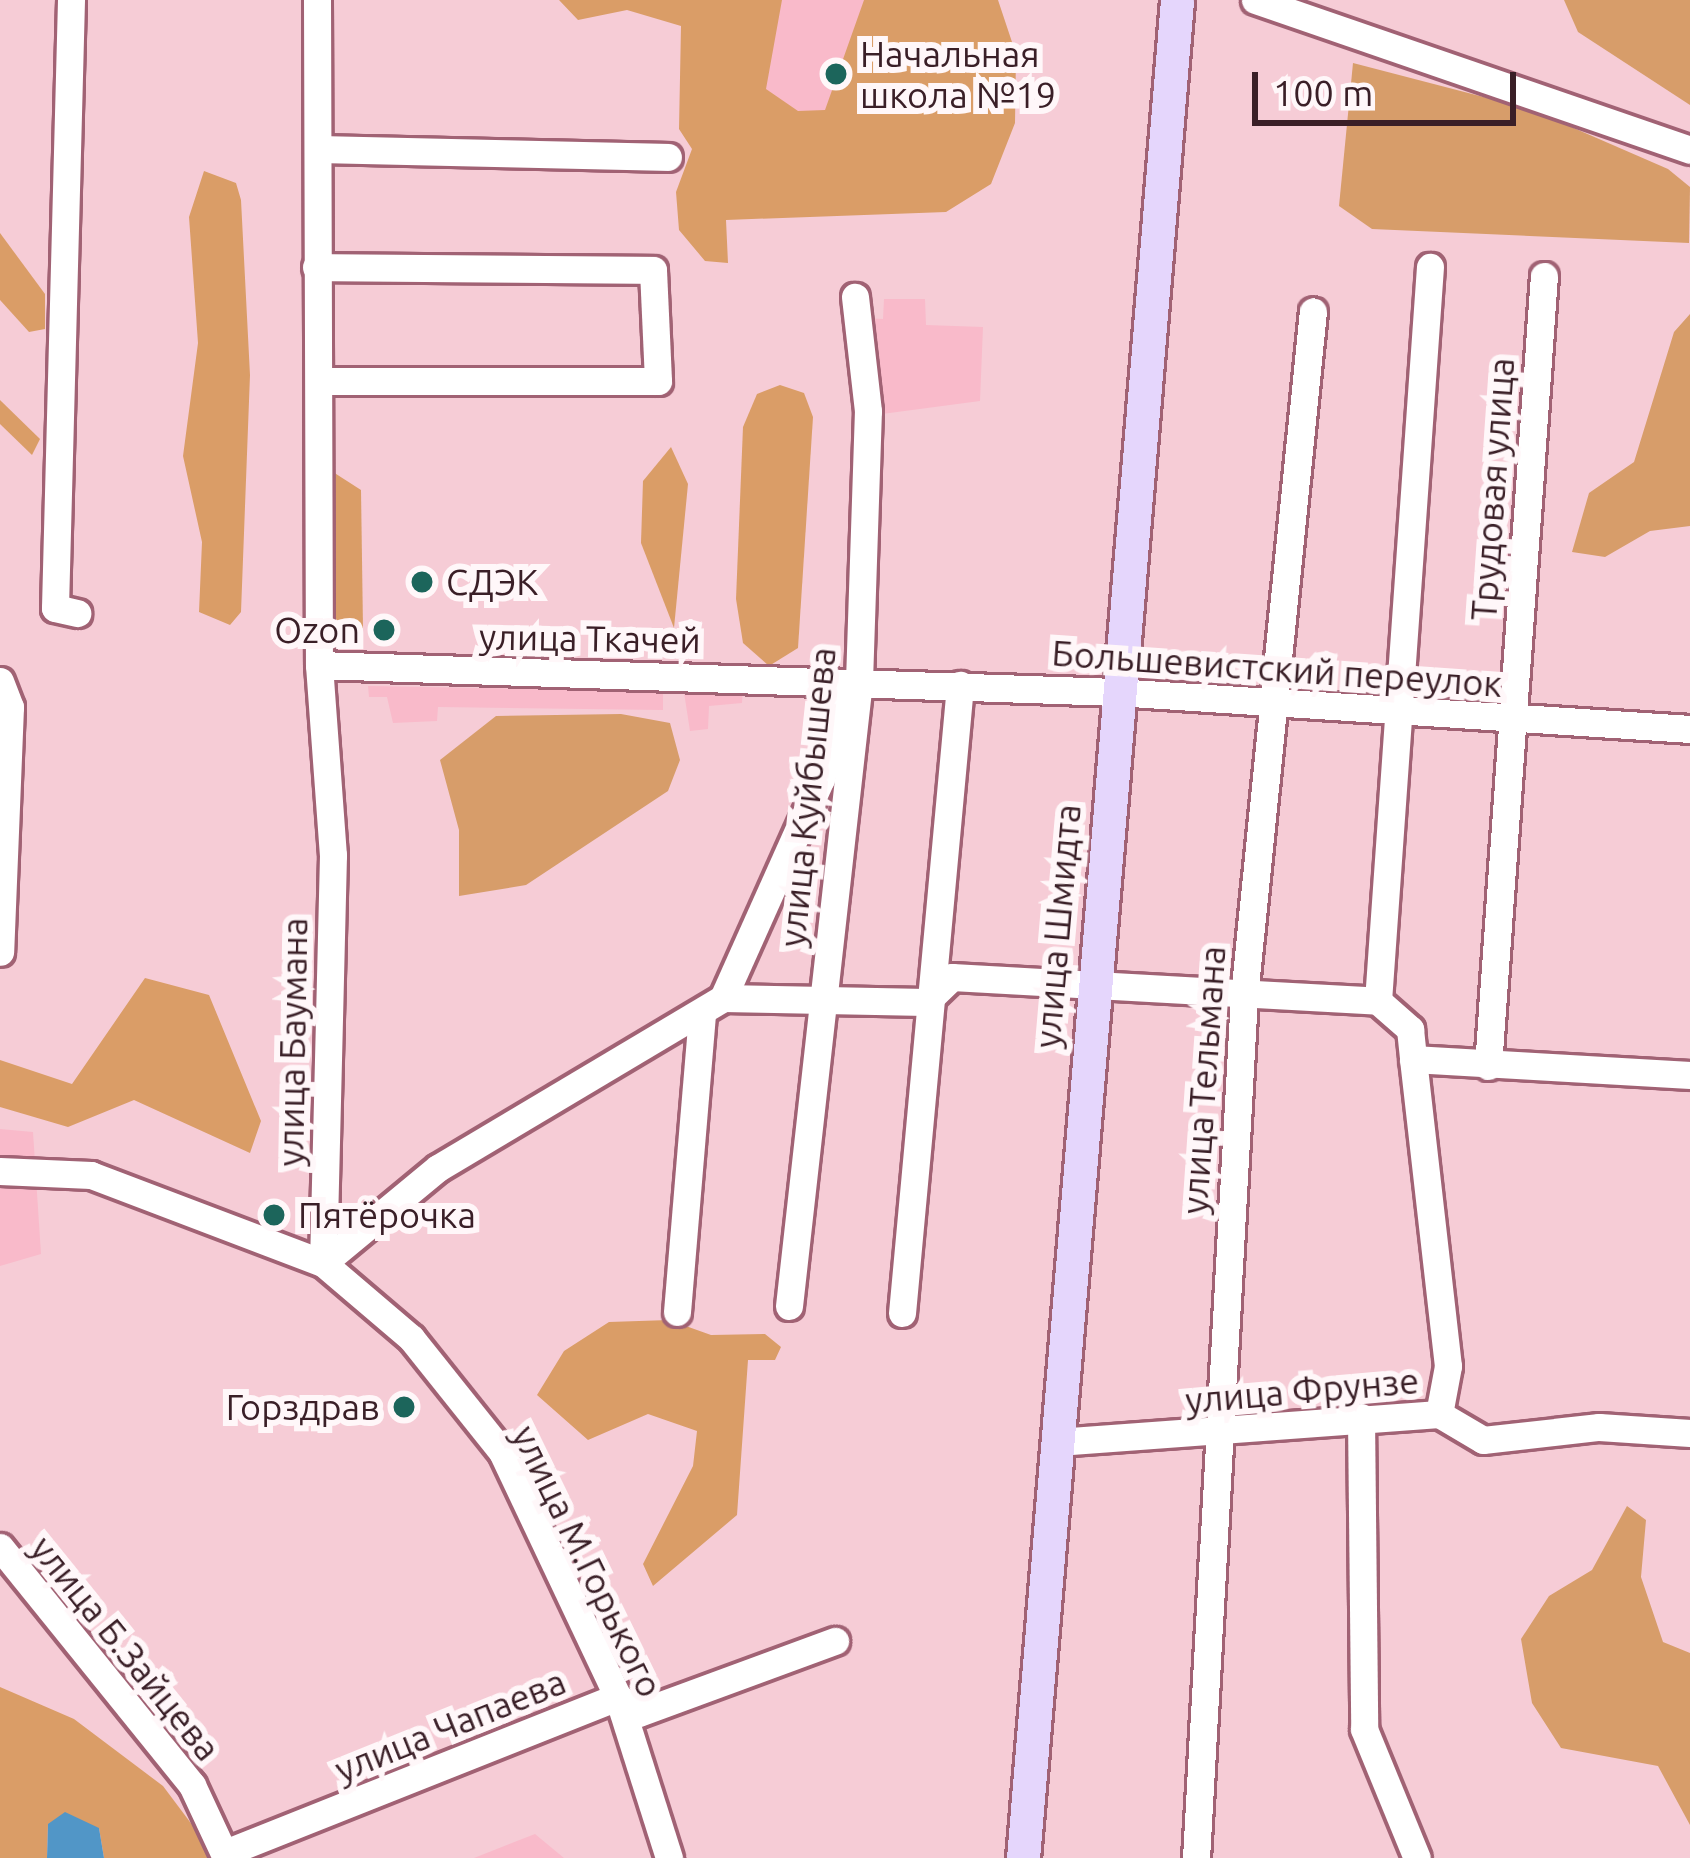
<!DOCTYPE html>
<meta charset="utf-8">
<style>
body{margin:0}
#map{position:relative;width:1690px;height:1858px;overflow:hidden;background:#f6ccd6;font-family:Ubuntu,sans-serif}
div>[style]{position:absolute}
.built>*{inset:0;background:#f9baca}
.green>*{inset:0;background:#d79d6a}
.forest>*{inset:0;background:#da9d67}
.water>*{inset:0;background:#5196c7}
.roads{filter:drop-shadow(3px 0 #a16274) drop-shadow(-3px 0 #a16274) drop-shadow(0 3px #a16274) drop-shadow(0 -3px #a16274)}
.minor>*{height:27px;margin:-13.5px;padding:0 13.5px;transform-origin:13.5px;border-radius:13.5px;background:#fff}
.major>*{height:33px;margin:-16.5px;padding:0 16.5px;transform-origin:16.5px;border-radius:16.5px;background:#e5d6fc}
.dots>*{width:33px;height:33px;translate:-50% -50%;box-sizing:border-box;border:6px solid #fff7f9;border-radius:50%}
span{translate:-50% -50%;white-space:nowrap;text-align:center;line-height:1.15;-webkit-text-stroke:12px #fff7f9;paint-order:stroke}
.poi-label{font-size:36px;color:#3a1f27}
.left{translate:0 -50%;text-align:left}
.right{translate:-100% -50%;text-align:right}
.street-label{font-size:36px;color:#3a1f27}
.scale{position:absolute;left:1252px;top:72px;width:264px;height:54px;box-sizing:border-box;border:6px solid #3a1f27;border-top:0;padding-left:15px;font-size:36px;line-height:42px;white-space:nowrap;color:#3a1f27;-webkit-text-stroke:9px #fff7f9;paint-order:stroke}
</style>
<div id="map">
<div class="built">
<i style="clip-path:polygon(702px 0,997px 0,972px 128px,685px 121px)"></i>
<i style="clip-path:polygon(884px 299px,925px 299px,926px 325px,983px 327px,980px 401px,882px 414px,881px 387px,860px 386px,862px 318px,883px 319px)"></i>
<i style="clip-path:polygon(743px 684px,742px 703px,709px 706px,708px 729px,690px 731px,683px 686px)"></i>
<i style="clip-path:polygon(368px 686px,663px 691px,663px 710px,438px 707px,437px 721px,393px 723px,387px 697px,369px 697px)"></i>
<i style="clip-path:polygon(0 1129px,33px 1132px,41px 1254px,0 1266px)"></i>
<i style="clip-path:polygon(535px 1834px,564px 1858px,474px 1858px)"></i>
</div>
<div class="green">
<i style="clip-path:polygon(1564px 0,1690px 0,1690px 105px,1578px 32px)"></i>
<i style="clip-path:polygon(1353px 63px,1530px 109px,1668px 169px,1690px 187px,1689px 243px,1372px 229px,1339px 206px)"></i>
<i style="clip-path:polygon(1690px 314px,1690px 526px,1650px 531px,1605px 557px,1572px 552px,1589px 493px,1634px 462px,1674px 332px)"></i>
<i style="clip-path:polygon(621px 714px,670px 723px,680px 760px,668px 791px,526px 885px,459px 896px,459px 830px,440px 760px,496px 716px)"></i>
<i style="clip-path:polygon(1627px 1506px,1646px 1520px,1641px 1577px,1663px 1642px,1690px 1653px,1690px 1825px,1658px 1766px,1561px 1748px,1532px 1703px,1521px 1639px,1549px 1596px,1592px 1570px)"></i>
</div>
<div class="forest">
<i style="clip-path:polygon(559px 0,782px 0,766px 89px,798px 111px,825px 110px,864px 0,998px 0,1016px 54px,1015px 123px,991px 184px,946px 212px,726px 220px,728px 263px,705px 261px,679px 230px,676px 192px,692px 149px,679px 129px,681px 26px,627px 10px,578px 20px)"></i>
<i style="clip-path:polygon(204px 171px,236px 183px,241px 200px,250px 375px,241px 612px,230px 625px,199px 612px,202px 542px,183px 456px,198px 343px,189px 217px)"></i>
<i style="clip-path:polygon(0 233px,45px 294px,45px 329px,29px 332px,0 300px)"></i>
<i style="clip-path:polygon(780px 385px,804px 393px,813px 417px,798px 648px,769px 666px,743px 643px,736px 599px,743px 427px,757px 394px)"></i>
<i style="clip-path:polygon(0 400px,40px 439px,32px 455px,0 424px)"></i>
<i style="clip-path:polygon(671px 447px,688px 484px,674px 628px,641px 543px,643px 481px)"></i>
<i style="clip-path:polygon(333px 472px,361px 490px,363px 628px,347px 636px,333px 614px)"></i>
<i style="clip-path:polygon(145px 978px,209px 995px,261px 1121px,250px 1153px,134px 1100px,68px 1127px,0 1107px,0 1060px,72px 1084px)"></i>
<i style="clip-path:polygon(669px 1320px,711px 1335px,765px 1334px,781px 1347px,775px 1360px,748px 1360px,737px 1515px,653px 1586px,643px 1564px,693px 1466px,697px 1431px,648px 1414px,588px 1440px,537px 1395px,564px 1351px,609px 1322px)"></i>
<i style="clip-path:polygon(0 1687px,74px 1719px,163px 1786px,217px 1858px,104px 1858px,99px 1828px,48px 1824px,47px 1858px,0 1858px)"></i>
</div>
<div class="water">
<i style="clip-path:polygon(65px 1812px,99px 1828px,104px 1858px,47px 1858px,48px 1824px)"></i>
</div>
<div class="roads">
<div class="minor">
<i style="left:71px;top:0;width:608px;rotate:91.51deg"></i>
<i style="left:55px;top:608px;width:23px;rotate:13deg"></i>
<i style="left:317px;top:0;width:665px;rotate:89.83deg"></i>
<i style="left:319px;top:665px;width:191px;rotate:85.8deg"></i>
<i style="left:333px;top:855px;width:408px;rotate:91.4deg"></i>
<i style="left:1255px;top:0;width:460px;rotate:19deg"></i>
<i style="left:321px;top:149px;width:347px;rotate:1.3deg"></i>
<i style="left:316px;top:267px;width:337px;rotate:0.5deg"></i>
<i style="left:653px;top:270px;width:111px;rotate:87.4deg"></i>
<i style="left:658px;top:381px;width:339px;rotate:180deg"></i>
<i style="left:319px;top:665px;width:796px;rotate:1.94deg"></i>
<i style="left:1115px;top:692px;width:576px;rotate:3.68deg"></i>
<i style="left:0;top:681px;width:28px;rotate:69deg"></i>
<i style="left:10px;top:707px;width:245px;rotate:92.3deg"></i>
<i style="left:723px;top:998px;width:203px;rotate:1.1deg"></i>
<i style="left:926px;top:1002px;width:36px;rotate:-44deg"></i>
<i style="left:952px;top:977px;width:427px;rotate:3.2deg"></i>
<i style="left:1378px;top:1001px;width:43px;rotate:41.2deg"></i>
<i style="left:1410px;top:1029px;width:30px;rotate:84deg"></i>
<i style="left:1413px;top:1059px;width:277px;rotate:3.3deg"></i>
<i style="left:1378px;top:1001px;width:736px;rotate:-85.95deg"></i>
<i style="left:1413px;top:1059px;width:309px;rotate:83.5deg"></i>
<i style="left:1448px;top:1366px;width:49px;rotate:100.6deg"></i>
<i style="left:1488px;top:1066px;width:792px;rotate:-85.95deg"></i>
<i style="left:0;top:1171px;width:91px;rotate:2.5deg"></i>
<i style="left:91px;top:1175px;width:248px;rotate:20.8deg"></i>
<i style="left:323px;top:1263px;width:116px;rotate:40.4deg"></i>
<i style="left:411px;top:1338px;width:146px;rotate:51.4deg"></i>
<i style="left:502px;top:1452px;width:271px;rotate:64.7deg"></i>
<i style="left:618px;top:1697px;width:169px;rotate:72.4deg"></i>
<i style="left:323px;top:1263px;width:149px;rotate:-39.6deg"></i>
<i style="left:438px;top:1168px;width:332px;rotate:-30.8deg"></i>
<i style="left:723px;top:998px;width:240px;rotate:-65.9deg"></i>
<i style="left:821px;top:779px;width:78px;rotate:-75.1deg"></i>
<i style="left:789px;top:1306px;width:629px;rotate:-83.61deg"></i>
<i style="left:859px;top:681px;width:270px;rotate:-88.1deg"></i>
<i style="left:868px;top:411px;width:115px;rotate:-96.5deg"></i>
<i style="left:677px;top:1312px;width:300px;rotate:-85.2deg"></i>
<i style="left:902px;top:1313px;width:631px;rotate:-84.72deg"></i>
<i style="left:1361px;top:1417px;width:312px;rotate:89.4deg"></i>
<i style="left:1364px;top:1729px;width:139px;rotate:67.7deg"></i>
<i style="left:1057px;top:1442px;width:383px;rotate:-4.2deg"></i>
<i style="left:1439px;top:1414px;width:51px;rotate:30.6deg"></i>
<i style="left:1483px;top:1440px;width:117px;rotate:-6.4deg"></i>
<i style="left:1599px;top:1427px;width:91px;rotate:3.8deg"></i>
<i style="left:0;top:1547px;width:306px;rotate:51.1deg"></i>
<i style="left:192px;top:1785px;width:81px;rotate:65deg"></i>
<i style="left:225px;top:1853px;width:423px;rotate:-21.7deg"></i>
<i style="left:618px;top:1697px;width:26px;rotate:37deg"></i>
<i style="left:639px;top:1713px;width:209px;rotate:-20.2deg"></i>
<i style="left:1196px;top:1858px;width:863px;rotate:-86.81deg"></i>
<i style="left:1244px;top:996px;width:688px;rotate:-84.25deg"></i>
</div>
<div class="major">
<i style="left:1023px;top:1858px;width:1864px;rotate:-85.26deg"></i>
</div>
</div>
<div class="dots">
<i style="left:836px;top:74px;background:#1c655b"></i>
<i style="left:422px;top:582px;background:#1c655b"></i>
<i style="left:384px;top:630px;background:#1c655b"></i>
<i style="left:274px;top:1215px;background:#1c655b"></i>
<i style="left:404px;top:1407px;background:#1c655b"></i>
</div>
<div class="poi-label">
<span class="left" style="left:860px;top:74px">Начальная<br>школа №19</span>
<span class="left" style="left:446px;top:582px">СДЭК</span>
<span class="right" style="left:360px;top:630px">Ozon</span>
<span class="left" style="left:298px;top:1215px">Пятёрочка</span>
<span class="right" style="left:380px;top:1407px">Горздрав</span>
</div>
<div class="street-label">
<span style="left:1492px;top:489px;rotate:-86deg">Трудовая улица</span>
<span style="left:590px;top:638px;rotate:1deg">улица Ткачей</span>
<span style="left:1277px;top:668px;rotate:4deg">Большевистский переулок</span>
<span style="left:807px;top:797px;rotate:-84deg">улица Куйбышева</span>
<span style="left:1057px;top:926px;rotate:-85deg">улица Шмидта</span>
<span style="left:292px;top:1042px;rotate:-89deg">улица Баумана</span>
<span style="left:1203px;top:1080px;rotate:-86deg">улица Тельмана</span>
<span style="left:1302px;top:1390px;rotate:-5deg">улица Фрунзе</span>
<span style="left:588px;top:1561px;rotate:64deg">улица М.Горького</span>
<span style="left:126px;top:1648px;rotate:51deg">улица Б.Зайцева</span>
<span style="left:450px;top:1725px;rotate:-22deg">улица Чапаева</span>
</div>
<div class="scale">100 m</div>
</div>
